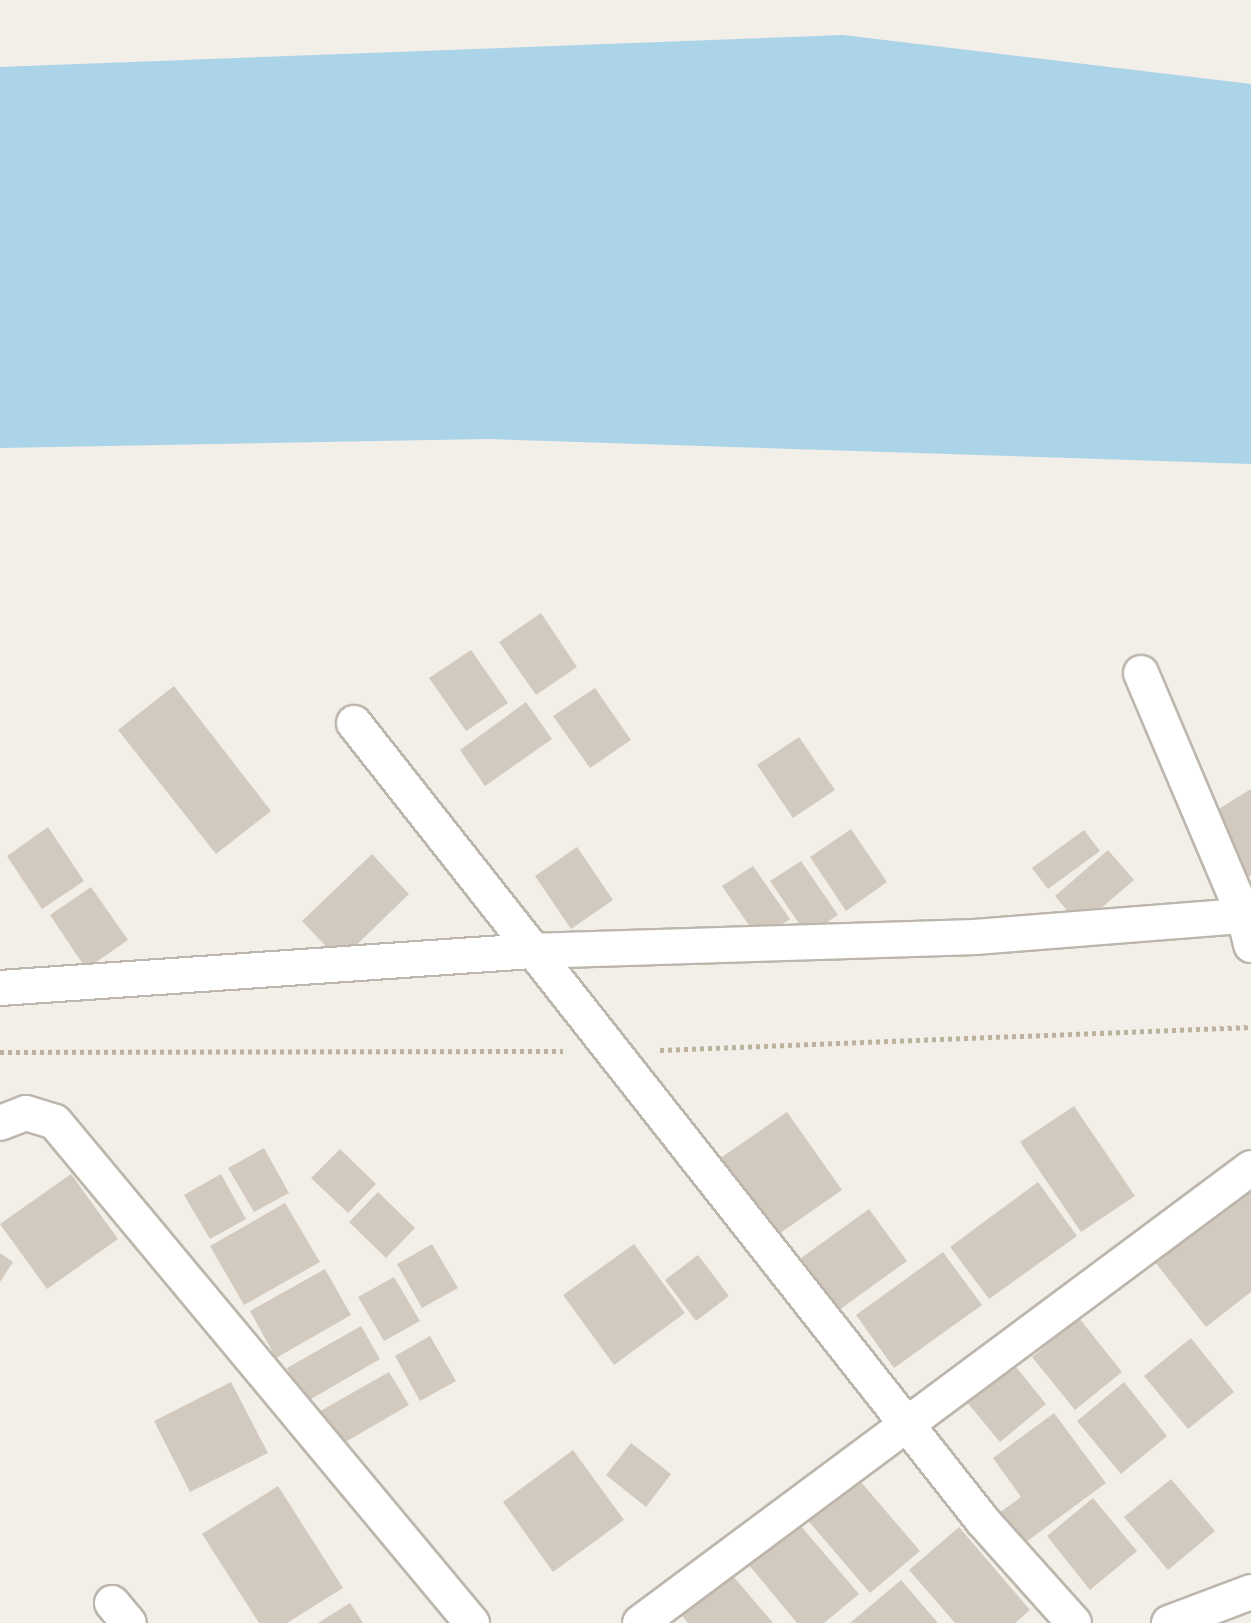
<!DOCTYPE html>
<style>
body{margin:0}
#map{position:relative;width:1251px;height:1623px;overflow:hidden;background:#f2efe9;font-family:Montserrat,sans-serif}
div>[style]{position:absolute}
.water>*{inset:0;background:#acd4e8}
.building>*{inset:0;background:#d3cabf}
.path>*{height:5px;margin-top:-2.5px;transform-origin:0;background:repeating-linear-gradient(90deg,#bdb19f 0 4px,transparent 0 8px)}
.roads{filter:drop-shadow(2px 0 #bdb6ac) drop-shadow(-2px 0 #bdb6ac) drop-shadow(0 2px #bdb6ac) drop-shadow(0 -2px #bdb6ac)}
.street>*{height:34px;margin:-17px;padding:0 17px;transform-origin:17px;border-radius:17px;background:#fff}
span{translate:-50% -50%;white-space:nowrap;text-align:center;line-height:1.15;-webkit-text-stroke:7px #fff;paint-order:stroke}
</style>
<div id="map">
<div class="water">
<i style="clip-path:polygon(843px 35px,1251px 84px,1251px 464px,488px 439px,0 448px,0 67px)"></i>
</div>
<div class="building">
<i style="clip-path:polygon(541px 613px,577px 667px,536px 695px,499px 642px)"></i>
<i style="clip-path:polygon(471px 650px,508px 703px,466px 731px,429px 678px)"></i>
<i style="clip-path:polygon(174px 686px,271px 811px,216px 854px,118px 730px)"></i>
<i style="clip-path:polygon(595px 688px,631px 740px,590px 768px,553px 716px)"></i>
<i style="clip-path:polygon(526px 702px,552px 739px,485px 786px,460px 750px)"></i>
<i style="clip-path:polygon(799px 737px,835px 790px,793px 818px,757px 765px)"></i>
<i style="clip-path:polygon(1251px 789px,1251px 875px,1247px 878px,1207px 816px)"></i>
<i style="clip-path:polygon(48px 827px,84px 881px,42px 909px,7px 856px)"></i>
<i style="clip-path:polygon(851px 829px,887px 882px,846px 911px,810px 857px)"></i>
<i style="clip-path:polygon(1084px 830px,1100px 851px,1048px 889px,1032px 868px)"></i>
<i style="clip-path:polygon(577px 847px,613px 900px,571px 929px,535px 876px)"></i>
<i style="clip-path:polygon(1108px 850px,1134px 880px,1080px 926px,1055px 896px)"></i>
<i style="clip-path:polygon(372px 854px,409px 894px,340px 961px,302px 921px)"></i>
<i style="clip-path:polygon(801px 861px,838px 915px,807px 935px,770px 881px)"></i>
<i style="clip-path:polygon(753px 866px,790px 919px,759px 940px,722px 886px)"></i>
<i style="clip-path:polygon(91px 887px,128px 940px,86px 969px,50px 915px)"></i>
<i style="clip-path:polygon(1074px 1106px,1135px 1196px,1081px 1232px,1020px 1142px)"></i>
<i style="clip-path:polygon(787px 1112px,842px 1190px,773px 1238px,719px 1159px)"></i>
<i style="clip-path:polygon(264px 1148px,289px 1193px,254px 1212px,228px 1168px)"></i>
<i style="clip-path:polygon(340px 1149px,376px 1184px,348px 1213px,311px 1178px)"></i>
<i style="clip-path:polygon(71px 1174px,118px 1239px,47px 1289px,0 1224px)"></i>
<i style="clip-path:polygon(221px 1174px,246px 1219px,210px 1239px,184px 1195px)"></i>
<i style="clip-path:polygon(1038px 1182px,1077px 1236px,989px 1299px,950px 1247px)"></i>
<i style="clip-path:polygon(1251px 1187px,1251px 1292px,1206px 1327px,1155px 1262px)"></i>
<i style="clip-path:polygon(378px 1192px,415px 1228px,386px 1258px,349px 1222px)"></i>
<i style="clip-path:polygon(285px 1203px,320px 1262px,244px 1305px,210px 1246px)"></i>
<i style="clip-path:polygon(869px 1209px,907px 1261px,839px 1310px,801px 1258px)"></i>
<i style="clip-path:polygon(432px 1244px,458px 1288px,422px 1308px,397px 1264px)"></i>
<i style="clip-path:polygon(634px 1244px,685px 1313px,614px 1365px,563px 1295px)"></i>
<i style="clip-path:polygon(943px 1252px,982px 1305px,894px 1368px,856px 1315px)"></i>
<i style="clip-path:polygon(0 1253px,13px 1262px,0 1282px)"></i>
<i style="clip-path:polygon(698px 1255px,729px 1296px,696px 1321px,665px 1280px)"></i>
<i style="clip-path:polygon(325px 1269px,351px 1315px,276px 1358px,250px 1311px)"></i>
<i style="clip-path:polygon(394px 1277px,420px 1321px,384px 1341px,358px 1297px)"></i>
<i style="clip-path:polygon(1079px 1318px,1122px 1372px,1075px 1410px,1032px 1357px)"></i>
<i style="clip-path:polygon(361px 1326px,380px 1359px,306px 1402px,287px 1368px)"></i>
<i style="clip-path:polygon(430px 1336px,456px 1381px,420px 1401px,395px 1356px)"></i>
<i style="clip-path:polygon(1191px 1338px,1234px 1392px,1188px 1429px,1144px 1376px)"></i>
<i style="clip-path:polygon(1003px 1351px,1046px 1404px,1000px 1442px,956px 1389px)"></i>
<i style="clip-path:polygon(389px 1372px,409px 1405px,335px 1448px,315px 1414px)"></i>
<i style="clip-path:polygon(231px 1382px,268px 1453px,190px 1492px,154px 1421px)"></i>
<i style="clip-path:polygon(1124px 1382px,1167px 1436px,1121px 1474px,1077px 1421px)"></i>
<i style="clip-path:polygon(1054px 1413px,1106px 1483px,1022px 1545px,999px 1513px,1021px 1497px,993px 1458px)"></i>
<i style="clip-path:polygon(631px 1443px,671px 1474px,646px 1507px,606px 1475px)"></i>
<i style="clip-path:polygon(573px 1450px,624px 1520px,553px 1572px,503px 1502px)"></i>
<i style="clip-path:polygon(849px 1468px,920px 1551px,870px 1593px,799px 1510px)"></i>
<i style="clip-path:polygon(1171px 1479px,1215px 1531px,1168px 1570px,1124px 1517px)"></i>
<i style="clip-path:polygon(278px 1486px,343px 1588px,287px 1623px,259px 1623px,202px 1534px)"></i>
<i style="clip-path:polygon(1093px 1498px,1137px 1551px,1090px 1590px,1047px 1536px)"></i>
<i style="clip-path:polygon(788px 1511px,859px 1594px,824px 1623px,797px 1623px,739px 1553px)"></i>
<i style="clip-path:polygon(959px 1527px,1030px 1610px,1015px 1623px,955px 1623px,909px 1570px)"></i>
<i style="clip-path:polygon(727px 1569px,773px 1623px,688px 1623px,678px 1611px)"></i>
<i style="clip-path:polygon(901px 1580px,938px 1623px,850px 1623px)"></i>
<i style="clip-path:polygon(350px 1603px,363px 1623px,318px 1623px)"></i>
</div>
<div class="path">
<i style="left:660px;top:1050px;width:591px;rotate:-2.23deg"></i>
<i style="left:0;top:1052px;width:563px;rotate:-0.1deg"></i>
</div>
<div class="roads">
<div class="street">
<i style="left:1141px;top:673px;width:264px;rotate:67deg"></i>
<i style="left:354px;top:723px;width:1015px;rotate:51.76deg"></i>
<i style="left:982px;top:1520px;width:138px;rotate:48.2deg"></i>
<i style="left:0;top:988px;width:533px;rotate:-3.98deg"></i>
<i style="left:532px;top:951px;width:443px;rotate:-1.8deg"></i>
<i style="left:975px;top:937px;width:270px;rotate:-4.5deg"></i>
<i style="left:1244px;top:916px;width:30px;rotate:76deg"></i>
<i style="left:0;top:1123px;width:28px;rotate:-21deg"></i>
<i style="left:26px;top:1113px;width:30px;rotate:17deg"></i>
<i style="left:55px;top:1122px;width:652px;rotate:50.23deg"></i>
<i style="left:112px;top:1603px;width:26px;rotate:50deg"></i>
<i style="left:640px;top:1623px;width:762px;rotate:-36.67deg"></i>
<i style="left:1169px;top:1623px;width:88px;rotate:-20.7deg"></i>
</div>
</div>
</div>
